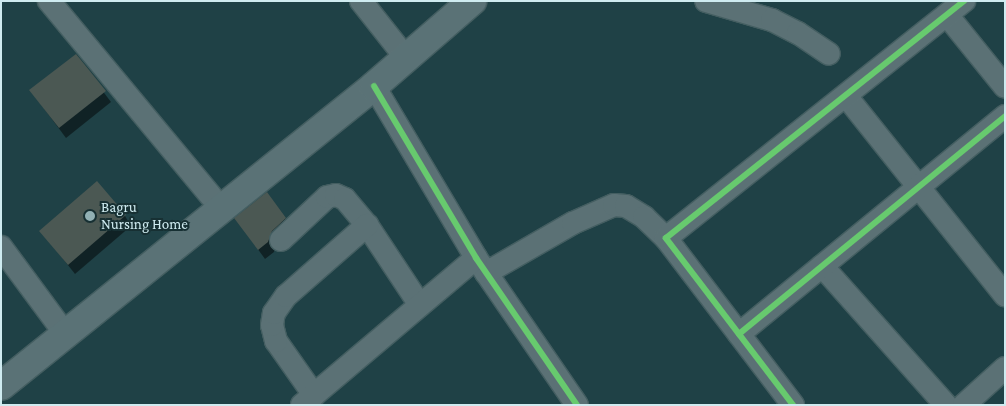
<!DOCTYPE html>
<style>
body{margin:0}
#map{position:relative;width:1006px;height:406px;overflow:hidden;background:#1f4146;font-family:"Crimson Pro",serif}
div>[style]{position:absolute}
.shadow>*{inset:0;background:#0007}
.building>*{inset:0;background:#4b5853}
.roads{filter:drop-shadow(1px 0 #445e61) drop-shadow(-1px 0 #445e61) drop-shadow(0 1px #445e61) drop-shadow(0 -1px #445e61)}
.street>*{height:22px;margin:-11px;padding:0 11px;transform-origin:11px;border-radius:11px;background:#5b7175}
.secondary>*{height:28px;margin:-14px;padding:0 14px;transform-origin:14px;border-radius:14px;background:#5a7276}
.cycleway>*{height:6px;margin:-3px;padding:0 3px;transform-origin:3px;border-radius:3px;background:#67ca6e}
.dots>*{width:14px;height:14px;translate:-50% -50%;box-sizing:border-box;border:2px solid #173033;border-radius:50%}
span{translate:-50% -50%;white-space:nowrap;text-align:center;line-height:1.15;-webkit-text-stroke:4px #173033;paint-order:stroke}
.poi-label{font-size:15px;color:#cfebf0}
.left{translate:0 -50%;text-align:left}
.frame{position:absolute;inset:0;border:2px solid #cfebf0;pointer-events:none}
</style>
<div id="map">
<div class="shadow">
<i style="clip-path:polygon(76px 56px,111px 102px,66px 138px,31px 91px)"></i>
<i style="clip-path:polygon(97px 183px,125px 216px,131px 226px,75px 274px,41px 231px)"></i>
<i style="clip-path:polygon(285px 218px,291px 229px,277px 241px,274px 252px,265px 259px,236px 219px)"></i>
</div>
<div class="building">
<i style="clip-path:polygon(76px 54px,106px 91px,59px 128px,29px 90px)"></i>
<i style="clip-path:polygon(97px 181px,126px 215px,68px 265px,39px 231px)"></i>
<i style="clip-path:polygon(267px 192px,286px 218px,272px 231px,268px 242px,258px 250px,234px 218px)"></i>
</div>
<div class="roads">
<div class="street">
<i style="left:49px;top:1px;width:254px;rotate:50.3deg"></i>
<i style="left:361px;top:1px;width:73px;rotate:51.7deg"></i>
<i style="left:706px;top:1px;width:69px;rotate:16.1deg"></i>
<i style="left:772px;top:20px;width:29px;rotate:27deg"></i>
<i style="left:798px;top:33px;width:37px;rotate:34deg"></i>
<i style="left:947px;top:15px;width:92px;rotate:51.1deg"></i>
<i style="left:374px;top:86px;width:200px;rotate:59.3deg"></i>
<i style="left:476px;top:258px;width:178px;rotate:55.5deg"></i>
<i style="left:846px;top:96px;width:255px;rotate:51.4deg"></i>
<i style="left:281px;top:240px;width:63px;rotate:-43.1deg"></i>
<i style="left:327px;top:197px;width:9px;rotate:-13deg"></i>
<i style="left:336px;top:195px;width:10px;rotate:24deg"></i>
<i style="left:345px;top:199px;width:34px;rotate:50deg"></i>
<i style="left:367px;top:225px;width:96px;rotate:56.5deg"></i>
<i style="left:1px;top:247px;width:109px;rotate:53.5deg"></i>
<i style="left:822px;top:266px;width:186px;rotate:48.3deg"></i>
<i style="left:486px;top:273px;width:100px;rotate:-29.9deg"></i>
<i style="left:573px;top:223px;width:45px;rotate:-23.7deg"></i>
<i style="left:614px;top:205px;width:12px;rotate:5deg"></i>
<i style="left:626px;top:206px;width:21px;rotate:31deg"></i>
<i style="left:644px;top:217px;width:30px;rotate:44deg"></i>
<i style="left:739px;top:334px;width:344px;rotate:-39.3deg"></i>
<i style="left:314px;top:395px;width:66px;rotate:-125.1deg"></i>
<i style="left:276px;top:341px;width:16px;rotate:-104deg"></i>
<i style="left:272px;top:325px;width:12px;rotate:-81deg"></i>
<i style="left:274px;top:313px;width:21px;rotate:-55deg"></i>
<i style="left:286px;top:296px;width:108px;rotate:-41.2deg"></i>
<i style="left:302px;top:405px;width:228px;rotate:-40.2deg"></i>
<i style="left:793px;top:405px;width:210px;rotate:-127.3deg"></i>
<i style="left:666px;top:238px;width:381px;rotate:-38.5deg"></i>
<i style="left:964px;top:405px;width:55px;rotate:-42.1deg"></i>
</div>
<div class="secondary">
<i style="left:1px;top:386px;width:479px;rotate:-38.8deg"></i>
<i style="left:374px;top:86px;width:130px;rotate:-40.9deg"></i>
</div>
</div>
<div class="cycleway">
<i style="left:374px;top:86px;width:200px;rotate:59.3deg"></i>
<i style="left:476px;top:258px;width:178px;rotate:55.5deg"></i>
<i style="left:739px;top:334px;width:344px;rotate:-39.3deg"></i>
<i style="left:793px;top:405px;width:210px;rotate:-127.3deg"></i>
<i style="left:666px;top:238px;width:381px;rotate:-38.5deg"></i>
</div>
<div class="dots">
<i style="left:90px;top:216px;background:#91b0b4"></i>
</div>
<div class="poi-label">
<span class="left" style="left:101px;top:216px">Bagru<br>Nursing Home</span>
</div>
<div class="frame"></div>
</div>
